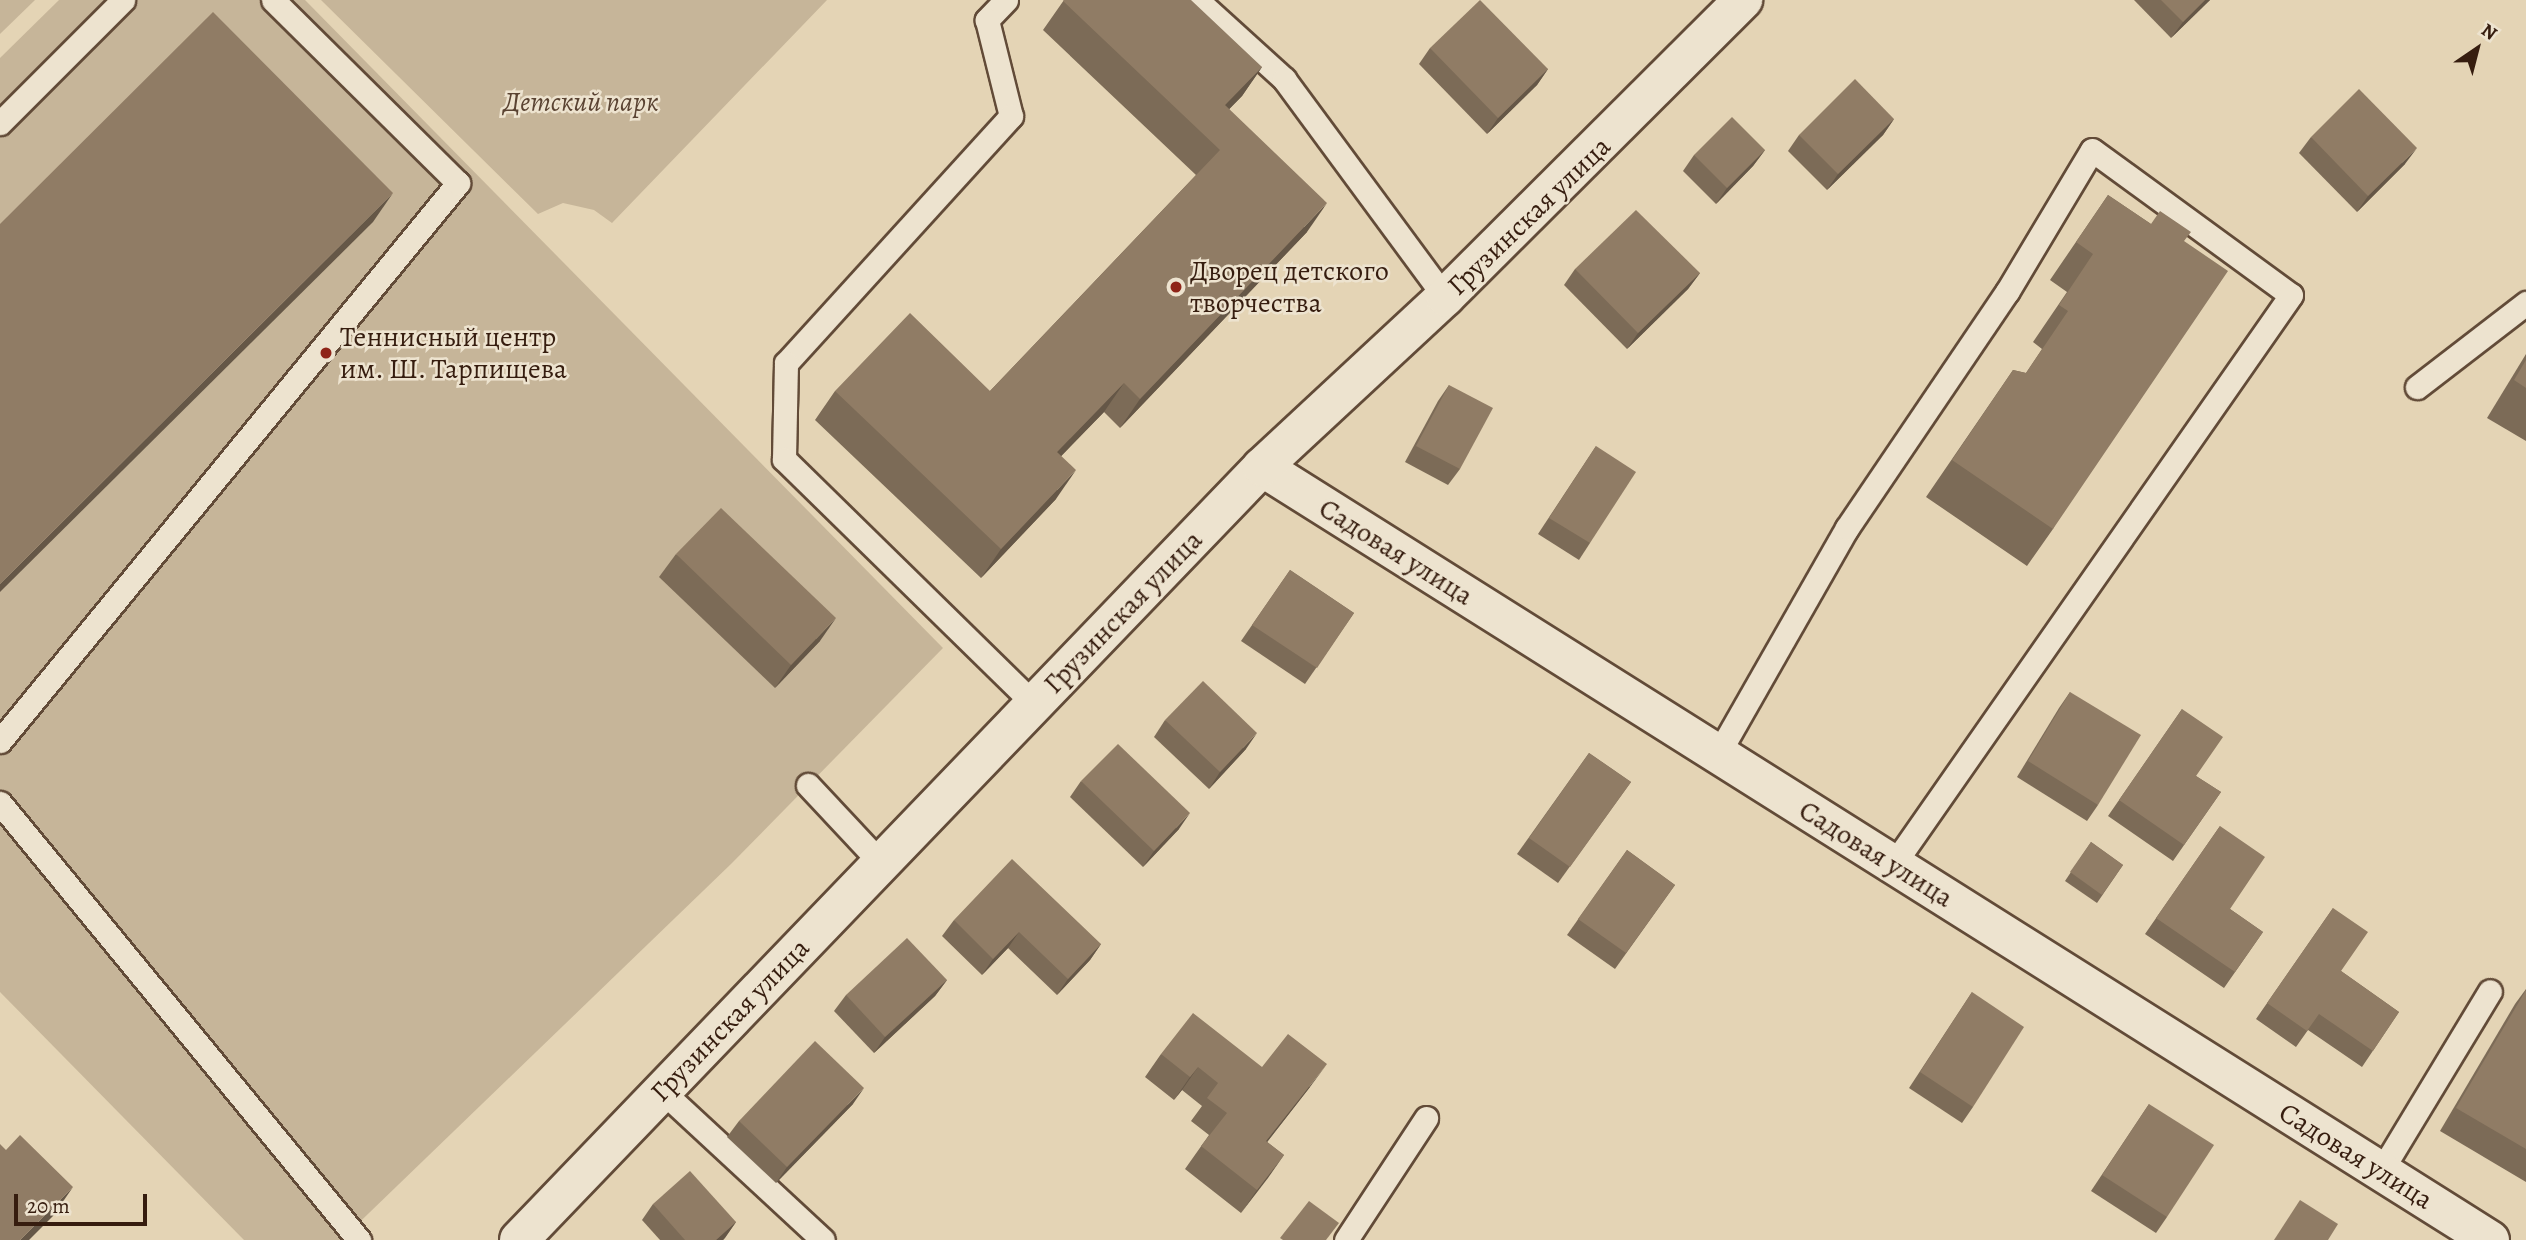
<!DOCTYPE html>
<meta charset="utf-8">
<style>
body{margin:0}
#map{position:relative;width:2526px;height:1240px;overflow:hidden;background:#e4d4b5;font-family:Alegreya,serif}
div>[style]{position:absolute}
.green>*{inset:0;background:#c6b599}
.roads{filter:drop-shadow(2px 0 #624b38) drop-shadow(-2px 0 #624b38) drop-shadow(0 2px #624b38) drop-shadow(0 -2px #624b38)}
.lane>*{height:23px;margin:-11.5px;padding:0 11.5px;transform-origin:11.5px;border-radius:11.5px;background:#ede3cf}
.street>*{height:38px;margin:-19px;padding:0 19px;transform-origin:19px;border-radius:19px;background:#ede3cf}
.wall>*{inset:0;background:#7c6b57}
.shaded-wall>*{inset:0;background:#655747}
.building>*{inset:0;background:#907c65}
.dots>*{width:19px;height:19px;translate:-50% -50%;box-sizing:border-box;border:4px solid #ede3cf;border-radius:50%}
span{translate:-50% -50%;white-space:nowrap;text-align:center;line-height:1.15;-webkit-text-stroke:5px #ede3cf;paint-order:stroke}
.park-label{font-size:28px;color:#5a4332;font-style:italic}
.street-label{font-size:28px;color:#361d0f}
.poi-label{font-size:28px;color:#361d0f}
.left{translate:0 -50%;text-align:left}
.north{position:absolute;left:2442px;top:14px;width:70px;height:70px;-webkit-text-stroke:5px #ede3cf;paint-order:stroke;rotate:35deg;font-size:19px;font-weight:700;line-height:28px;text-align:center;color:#361d0f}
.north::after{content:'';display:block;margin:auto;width:24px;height:32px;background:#361d0f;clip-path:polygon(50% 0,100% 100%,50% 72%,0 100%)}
.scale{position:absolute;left:14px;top:1194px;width:133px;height:32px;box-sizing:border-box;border:4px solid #361d0f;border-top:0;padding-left:9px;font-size:21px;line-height:24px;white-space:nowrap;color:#361d0f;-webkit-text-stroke:5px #ede3cf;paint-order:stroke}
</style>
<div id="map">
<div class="green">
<i style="clip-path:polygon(0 0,35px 0,0 34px)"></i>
<i style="clip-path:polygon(59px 0,305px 0,943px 648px,731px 864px,341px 1240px,244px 1240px,0 992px,0 58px)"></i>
<i style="clip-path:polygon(321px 0,827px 0,612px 223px,594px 210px,563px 203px,538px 214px)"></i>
</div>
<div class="roads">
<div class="lane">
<i style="left:1006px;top:0;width:28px;rotate:134deg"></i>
<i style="left:987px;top:20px;width:99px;rotate:76deg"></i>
<i style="left:1011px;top:116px;width:334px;rotate:132.3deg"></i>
<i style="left:786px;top:363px;width:96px;rotate:91.2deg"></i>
<i style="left:784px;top:459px;width:350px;rotate:44.4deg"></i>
<i style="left:1197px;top:0;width:118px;rotate:42.2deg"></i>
<i style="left:1284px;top:79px;width:271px;rotate:53.6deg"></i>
<i style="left:0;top:123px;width:174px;rotate:-45deg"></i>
<i style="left:2417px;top:387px;width:138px;rotate:-37.6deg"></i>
<i style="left:0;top:741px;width:722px;rotate:-50.62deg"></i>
<i style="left:458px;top:183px;width:260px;rotate:-135.3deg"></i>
<i style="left:1718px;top:754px;width:260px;rotate:-60.3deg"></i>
<i style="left:1847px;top:528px;width:285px;rotate:-55.9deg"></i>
<i style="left:2007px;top:292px;width:165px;rotate:-59.1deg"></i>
<i style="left:2092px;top:150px;width:246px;rotate:36.1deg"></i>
<i style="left:2291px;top:295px;width:695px;rotate:124.92deg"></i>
<i style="left:808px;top:785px;width:107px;rotate:46.9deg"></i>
<i style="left:0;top:803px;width:566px;rotate:50.6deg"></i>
<i style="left:662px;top:1091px;width:219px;rotate:42.8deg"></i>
<i style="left:2381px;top:1171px;width:210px;rotate:-58.8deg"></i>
<i style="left:1346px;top:1240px;width:146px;rotate:-56.7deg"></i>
</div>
<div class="street">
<i style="left:1262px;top:467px;width:1451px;rotate:32.19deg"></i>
<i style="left:519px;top:1240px;width:1072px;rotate:-46.13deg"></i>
<i style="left:1262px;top:467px;width:250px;rotate:-42.9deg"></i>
<i style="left:1445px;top:297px;width:421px;rotate:-44.9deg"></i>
</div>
</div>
<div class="wall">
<i style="clip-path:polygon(1064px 0,1262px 67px,1242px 96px,1229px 109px,1307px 232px,1120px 428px,1104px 412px,1061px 456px,1056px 499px,981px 578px,815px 420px,835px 391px,990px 391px,1196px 175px,1043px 30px)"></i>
<i style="clip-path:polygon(2134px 0,2210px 0,2171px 38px)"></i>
<i style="clip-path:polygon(1430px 48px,1548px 69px,1537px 85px,1487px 134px,1419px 64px)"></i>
<i style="clip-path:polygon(1894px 119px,1883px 135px,1827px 190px,1788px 151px,1799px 135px)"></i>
<i style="clip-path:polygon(2311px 137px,2405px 164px,2357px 212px,2299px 153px)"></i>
<i style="clip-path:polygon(1765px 150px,1753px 166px,1716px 204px,1683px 171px,1694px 155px)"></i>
<i style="clip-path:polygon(2108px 195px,2151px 224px,2184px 241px,2053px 529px,2027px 566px,1926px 497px,2013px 370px,2026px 373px,2042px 349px,2033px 342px,2067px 292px,2050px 280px)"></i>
<i style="clip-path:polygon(1575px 269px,1700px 273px,1688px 289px,1627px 349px,1564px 285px)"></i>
<i style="clip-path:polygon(2526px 354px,2526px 441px,2487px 418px)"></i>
<i style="clip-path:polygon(1449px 385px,1460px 469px,1448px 485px,1405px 462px,1438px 401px)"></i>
<i style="clip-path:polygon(1596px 446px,1590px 543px,1579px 560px,1538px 534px)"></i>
<i style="clip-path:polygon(676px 554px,820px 641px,775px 688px,659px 577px)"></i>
<i style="clip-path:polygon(1290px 570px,1354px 613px,1305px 684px,1241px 641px)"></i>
<i style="clip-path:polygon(2070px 692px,2098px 805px,2087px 821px,2017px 777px,2059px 708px)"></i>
<i style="clip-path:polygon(2182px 709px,2196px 776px,2221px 792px,2173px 861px,2108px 816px)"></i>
<i style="clip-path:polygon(1165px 720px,1246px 749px,1209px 789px,1154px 737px)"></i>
<i style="clip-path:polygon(1589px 753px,1631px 782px,1558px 883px,1517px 854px)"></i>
<i style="clip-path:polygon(1081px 781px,1179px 829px,1143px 867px,1070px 797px)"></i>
<i style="clip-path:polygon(2220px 826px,2230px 909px,2263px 932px,2224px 988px,2145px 934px)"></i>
<i style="clip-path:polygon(2091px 842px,2123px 865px,2097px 903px,2065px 881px)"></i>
<i style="clip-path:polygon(1627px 850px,1675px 885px,1615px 969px,1567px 935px)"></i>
<i style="clip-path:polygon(2333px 908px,2341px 971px,2399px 1012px,2362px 1067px,2308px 1030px,2296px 1047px,2256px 1019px)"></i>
<i style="clip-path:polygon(954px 920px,1101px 944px,1090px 960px,1057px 995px,1008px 948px,982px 975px,942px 936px)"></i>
<i style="clip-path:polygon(947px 980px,935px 996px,874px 1053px,834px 1011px,846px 995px)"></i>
<i style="clip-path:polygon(2526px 989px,2526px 1182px,2440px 1131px,2515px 1004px)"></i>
<i style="clip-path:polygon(1972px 992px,1973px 1107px,1962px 1123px,1909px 1088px)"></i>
<i style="clip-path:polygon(1161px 1054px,1262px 1067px,1310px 1087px,1267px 1142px,1284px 1155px,1241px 1213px,1185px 1169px,1209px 1135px,1191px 1121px,1202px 1106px,1182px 1090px,1174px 1100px,1145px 1077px)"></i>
<i style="clip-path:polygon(853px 1104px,776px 1183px,727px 1137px,739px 1121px)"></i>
<i style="clip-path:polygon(2149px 1104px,2167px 1217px,2156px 1233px,2091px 1191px)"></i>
<i style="clip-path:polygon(653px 1204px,736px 1222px,723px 1240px,660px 1240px,642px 1220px)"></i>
</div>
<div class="shaded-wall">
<i style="clip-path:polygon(2205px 0,2210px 0,2171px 38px,2183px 22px)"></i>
<i style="clip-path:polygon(1262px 67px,1242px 96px,1205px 134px,1225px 105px)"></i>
<i style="clip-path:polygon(1548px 69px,1537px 85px,1487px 134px,1498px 118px)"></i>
<i style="clip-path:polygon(1894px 119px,1883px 135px,1827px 190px,1838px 174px)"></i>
<i style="clip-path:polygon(2417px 148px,2405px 164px,2357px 212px,2368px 196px)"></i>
<i style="clip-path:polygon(1765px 150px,1753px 166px,1716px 204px,1727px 188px)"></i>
<i style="clip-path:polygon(393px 193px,373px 222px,0 592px,0 584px)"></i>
<i style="clip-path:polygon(1327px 203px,1307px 232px,1120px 428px,1140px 399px)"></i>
<i style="clip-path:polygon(1700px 273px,1688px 289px,1627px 349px,1638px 333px)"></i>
<i style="clip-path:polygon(1124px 383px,1104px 412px,1037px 481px,1057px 452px)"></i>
<i style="clip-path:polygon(1076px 470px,1056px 499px,981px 578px,1001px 549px)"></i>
<i style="clip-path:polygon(836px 618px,820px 641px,775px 688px,791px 665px)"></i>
<i style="clip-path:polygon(1257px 733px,1246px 749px,1209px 789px,1220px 772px)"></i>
<i style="clip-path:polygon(1190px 813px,1179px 829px,1143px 867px,1154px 851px)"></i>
<i style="clip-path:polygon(1019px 932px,1008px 948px,982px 975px,993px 959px)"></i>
<i style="clip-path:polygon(1101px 944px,1090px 960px,1057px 995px,1068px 979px)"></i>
<i style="clip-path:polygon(947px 980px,935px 996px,874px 1053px,885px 1037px)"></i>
<i style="clip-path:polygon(1327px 1064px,1310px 1087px,1250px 1164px,1266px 1141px)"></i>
<i style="clip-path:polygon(1198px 1067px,1182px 1090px,1174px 1100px,1190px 1077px)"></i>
<i style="clip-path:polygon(864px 1088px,853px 1104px,776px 1183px,787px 1167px)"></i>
<i style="clip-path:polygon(1284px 1155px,1268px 1178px,1241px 1213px,1257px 1190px)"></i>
<i style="clip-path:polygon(73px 1187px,53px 1216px,29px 1240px,20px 1240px)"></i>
<i style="clip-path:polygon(736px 1222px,725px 1238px,723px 1240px,716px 1240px)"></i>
</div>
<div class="building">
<i style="clip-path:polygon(1064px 0,1191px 0,1262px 67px,1225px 105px,1327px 203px,1140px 399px,1124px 383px,1057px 452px,1076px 470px,1001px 549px,835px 391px,910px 313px,990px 391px,1220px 150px,1063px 1px)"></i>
<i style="clip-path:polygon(1480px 0,1548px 69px,1498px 118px,1430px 48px)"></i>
<i style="clip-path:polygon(2161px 0,2205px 0,2183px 22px)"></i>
<i style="clip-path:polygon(213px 12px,393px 193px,0 584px,0 224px)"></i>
<i style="clip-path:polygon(1855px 79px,1894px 119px,1838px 174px,1799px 135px)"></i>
<i style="clip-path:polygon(2359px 89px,2417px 148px,2368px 196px,2311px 137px)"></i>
<i style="clip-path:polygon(1732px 117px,1765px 150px,1727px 188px,1694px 155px)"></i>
<i style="clip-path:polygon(2108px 195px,2151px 224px,2160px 211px,2191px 232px,2184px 241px,2228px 271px,2053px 529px,1952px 460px,2013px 370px,2026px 373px,2068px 311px,2059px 305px,2093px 254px,2076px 242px)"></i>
<i style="clip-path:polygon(1636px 210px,1700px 273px,1638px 333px,1575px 269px)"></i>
<i style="clip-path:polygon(2526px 360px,2526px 388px,2514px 380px)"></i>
<i style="clip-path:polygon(1449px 385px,1493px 408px,1460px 469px,1416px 446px)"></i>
<i style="clip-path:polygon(1596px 446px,1636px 472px,1590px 543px,1549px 518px)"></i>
<i style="clip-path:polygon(721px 508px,836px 618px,791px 665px,676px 554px)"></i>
<i style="clip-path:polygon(1290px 570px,1354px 613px,1317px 668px,1252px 625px)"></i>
<i style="clip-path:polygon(1203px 681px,1257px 733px,1220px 772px,1165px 720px)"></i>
<i style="clip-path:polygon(2070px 692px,2141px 735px,2098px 805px,2028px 761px)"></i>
<i style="clip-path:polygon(2182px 709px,2223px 737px,2196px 776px,2221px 792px,2184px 845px,2119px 800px)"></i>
<i style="clip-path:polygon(1118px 744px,1190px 813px,1154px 851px,1081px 781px)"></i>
<i style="clip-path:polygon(1589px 753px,1631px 782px,1570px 867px,1529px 838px)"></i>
<i style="clip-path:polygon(2220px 826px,2265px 857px,2230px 909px,2263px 932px,2235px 972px,2156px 918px)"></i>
<i style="clip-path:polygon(2091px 842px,2123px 865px,2102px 895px,2070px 872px)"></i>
<i style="clip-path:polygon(1627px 850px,1675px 885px,1626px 953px,1578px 919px)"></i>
<i style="clip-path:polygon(1012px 859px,1101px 944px,1068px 979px,1019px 932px,993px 959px,954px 920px)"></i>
<i style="clip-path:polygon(2333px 908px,2368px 932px,2341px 971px,2399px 1012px,2373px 1051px,2319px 1014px,2307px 1031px,2267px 1003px)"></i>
<i style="clip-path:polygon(907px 938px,947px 980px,885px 1037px,846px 995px)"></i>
<i style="clip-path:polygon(2526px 990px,2526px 1149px,2456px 1108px)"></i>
<i style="clip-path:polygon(1972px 992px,2024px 1027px,1973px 1107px,1920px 1072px)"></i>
<i style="clip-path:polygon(1193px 1013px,1262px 1067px,1288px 1034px,1327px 1064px,1266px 1141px,1284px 1155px,1257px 1190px,1201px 1146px,1227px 1113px,1207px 1098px,1218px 1083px,1198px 1067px,1190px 1077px,1161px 1054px)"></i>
<i style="clip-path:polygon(815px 1041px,864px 1088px,787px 1167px,739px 1121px)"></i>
<i style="clip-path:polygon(2149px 1104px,2214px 1145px,2167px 1217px,2102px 1175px)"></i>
<i style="clip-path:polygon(20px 1135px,73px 1187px,20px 1240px,0 1240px,0 1144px,6px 1150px)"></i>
<i style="clip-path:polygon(690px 1171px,736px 1222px,716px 1240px,685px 1240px,653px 1204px)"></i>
<i style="clip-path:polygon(2300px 1200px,2338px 1224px,2328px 1240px,2274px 1240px)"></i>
<i style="clip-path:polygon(1309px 1201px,1339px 1223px,1326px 1240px,1283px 1240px,1280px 1238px)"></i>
</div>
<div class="dots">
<i style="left:1176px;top:287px;background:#8f2418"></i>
<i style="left:326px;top:353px;background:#8f2418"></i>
</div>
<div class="park-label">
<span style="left:581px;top:102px">Детский парк</span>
</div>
<div class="street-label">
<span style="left:1529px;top:216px;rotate:-44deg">Грузинская улица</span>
<span style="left:1396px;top:552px;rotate:32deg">Садовая улица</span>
<span style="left:1123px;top:612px;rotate:-46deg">Грузинская улица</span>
<span style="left:1876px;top:854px;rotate:32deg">Садовая улица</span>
<span style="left:730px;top:1020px;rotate:-46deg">Грузинская улица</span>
<span style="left:2356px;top:1156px;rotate:32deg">Садовая улица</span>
</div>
<div class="poi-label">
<span class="left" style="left:1190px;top:287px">Дворец детского<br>творчества</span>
<span class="left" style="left:340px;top:353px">Теннисный центр<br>им. Ш. Тарпищева</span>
</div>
<div class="north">N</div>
<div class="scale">20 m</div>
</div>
